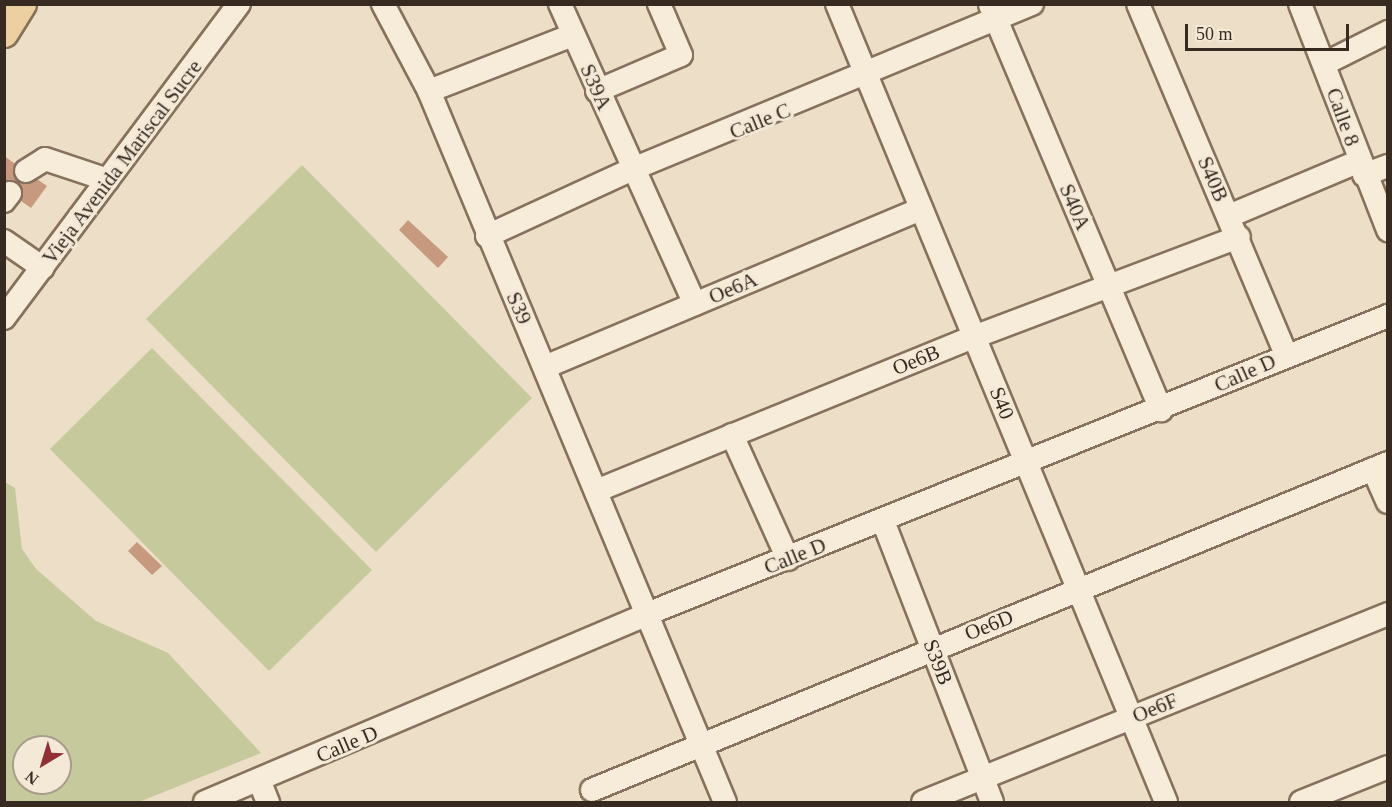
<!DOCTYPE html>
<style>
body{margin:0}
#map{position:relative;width:1392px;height:807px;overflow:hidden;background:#ecdec7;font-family:"Times New Roman",serif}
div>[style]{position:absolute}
.green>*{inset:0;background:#c6c99b}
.building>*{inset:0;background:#c7997f}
.roads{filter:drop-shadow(2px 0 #86715d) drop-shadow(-2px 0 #86715d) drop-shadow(0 2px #86715d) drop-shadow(0 -2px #86715d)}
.minor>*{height:22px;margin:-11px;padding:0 11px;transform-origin:11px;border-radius:11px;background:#f7ecd9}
.major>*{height:28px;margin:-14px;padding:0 14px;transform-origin:14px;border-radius:14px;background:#ecd0a1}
span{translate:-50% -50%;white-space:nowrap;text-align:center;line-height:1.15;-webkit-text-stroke:6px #f3e9d6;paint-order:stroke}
.street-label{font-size:21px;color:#372a20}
.frame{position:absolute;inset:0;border:6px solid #372a20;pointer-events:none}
.north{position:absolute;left:12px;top:735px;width:60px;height:60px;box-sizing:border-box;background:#f3e9d6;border:2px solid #a89d8d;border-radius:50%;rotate:218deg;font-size:16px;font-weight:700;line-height:24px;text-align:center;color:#372a20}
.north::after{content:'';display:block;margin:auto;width:21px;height:27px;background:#913137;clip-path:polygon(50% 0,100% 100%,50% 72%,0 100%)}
.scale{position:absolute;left:1185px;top:24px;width:164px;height:27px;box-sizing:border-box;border:3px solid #372a20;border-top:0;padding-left:8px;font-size:18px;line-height:21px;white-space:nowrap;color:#372a20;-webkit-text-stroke:4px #f3e9d6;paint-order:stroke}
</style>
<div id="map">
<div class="green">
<i style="clip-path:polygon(302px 165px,532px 398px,376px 552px,146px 319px)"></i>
<i style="clip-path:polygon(152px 348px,372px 570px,269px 671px,50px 449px)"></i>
<i style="clip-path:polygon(evenodd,5px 482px,15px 488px,22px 549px,36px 569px,96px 621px,168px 653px,261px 753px,139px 802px,5px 802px,5px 482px,24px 747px,60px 747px,60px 783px,24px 783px,24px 747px)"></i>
</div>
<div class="building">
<i style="clip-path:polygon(4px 156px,47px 186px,31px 208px,4px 189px)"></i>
<i style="clip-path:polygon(408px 220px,448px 257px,438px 268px,399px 230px)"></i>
<i style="clip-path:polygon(137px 542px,162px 566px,152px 575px,128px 551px)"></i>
</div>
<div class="roads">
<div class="minor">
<i style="left:383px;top:4px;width:98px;rotate:62.1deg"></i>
<i style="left:429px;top:91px;width:770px;rotate:67.4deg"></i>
<i style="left:560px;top:4px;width:329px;rotate:65.8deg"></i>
<i style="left:837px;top:4px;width:863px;rotate:67.59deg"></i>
<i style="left:1138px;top:4px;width:381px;rotate:67.1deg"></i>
<i style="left:1300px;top:4px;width:243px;rotate:68.7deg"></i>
<i style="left:990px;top:5px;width:440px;rotate:67.1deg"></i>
<i style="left:1324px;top:64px;width:72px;rotate:-26.6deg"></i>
<i style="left:429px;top:91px;width:155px;rotate:-21.3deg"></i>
<i style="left:597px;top:91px;width:91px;rotate:-23.2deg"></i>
<i style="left:681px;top:55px;width:56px;rotate:-113.3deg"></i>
<i style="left:26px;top:171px;width:22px;rotate:-32deg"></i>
<i style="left:45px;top:159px;width:66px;rotate:18.4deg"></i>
<i style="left:1364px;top:175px;width:26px;rotate:-21deg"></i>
<i style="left:4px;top:201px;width:10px;rotate:-53deg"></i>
<i style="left:1229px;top:216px;width:142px;rotate:-22.8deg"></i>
<i style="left:487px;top:236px;width:161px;rotate:-24.7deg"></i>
<i style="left:633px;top:169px;width:432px;rotate:-22.5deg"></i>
<i style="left:4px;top:241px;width:47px;rotate:34.7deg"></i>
<i style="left:4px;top:318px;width:392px;rotate:-53.2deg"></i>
<i style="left:545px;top:367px;width:408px;rotate:-22.8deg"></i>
<i style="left:732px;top:435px;width:136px;rotate:65.7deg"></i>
<i style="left:1373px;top:469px;width:36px;rotate:66deg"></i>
<i style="left:596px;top:491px;width:408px;rotate:-22.2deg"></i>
<i style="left:974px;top:337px;width:283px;rotate:-20.7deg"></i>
<i style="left:883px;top:521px;width:301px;rotate:68.8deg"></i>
<i style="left:259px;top:780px;width:24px;rotate:68deg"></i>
<i style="left:592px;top:790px;width:861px;rotate:-22.33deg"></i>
<i style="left:205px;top:802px;width:480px;rotate:-23deg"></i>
<i style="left:647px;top:614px;width:799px;rotate:-21.91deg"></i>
<i style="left:923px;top:802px;width:502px;rotate:-22.01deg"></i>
<i style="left:1301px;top:802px;width:94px;rotate:-21.9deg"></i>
</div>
<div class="major">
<i style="left:4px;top:33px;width:34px;rotate:-58deg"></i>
</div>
</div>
<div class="street-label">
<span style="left:596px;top:87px;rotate:66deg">S39A</span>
<span style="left:1343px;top:117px;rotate:70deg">Calle 8</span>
<span style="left:760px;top:121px;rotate:-22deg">Calle C</span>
<span style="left:122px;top:162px;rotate:-53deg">Vieja Avenida Mariscal Sucre</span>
<span style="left:1213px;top:179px;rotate:67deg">S40B</span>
<span style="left:1075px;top:207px;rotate:67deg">S40A</span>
<span style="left:733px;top:288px;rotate:-23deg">Oe6A</span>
<span style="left:519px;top:308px;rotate:66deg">S39</span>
<span style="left:916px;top:360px;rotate:-22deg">Oe6B</span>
<span style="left:1245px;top:373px;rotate:-24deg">Calle D</span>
<span style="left:1002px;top:403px;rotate:68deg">S40</span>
<span style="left:795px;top:556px;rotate:-22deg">Calle D</span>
<span style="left:989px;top:625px;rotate:-22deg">Oe6D</span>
<span style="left:938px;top:662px;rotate:69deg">S39B</span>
<span style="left:1155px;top:708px;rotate:-22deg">Oe6F</span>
<span style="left:347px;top:744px;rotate:-23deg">Calle D</span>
</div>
<div class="frame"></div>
<div class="north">N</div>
<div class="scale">50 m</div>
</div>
